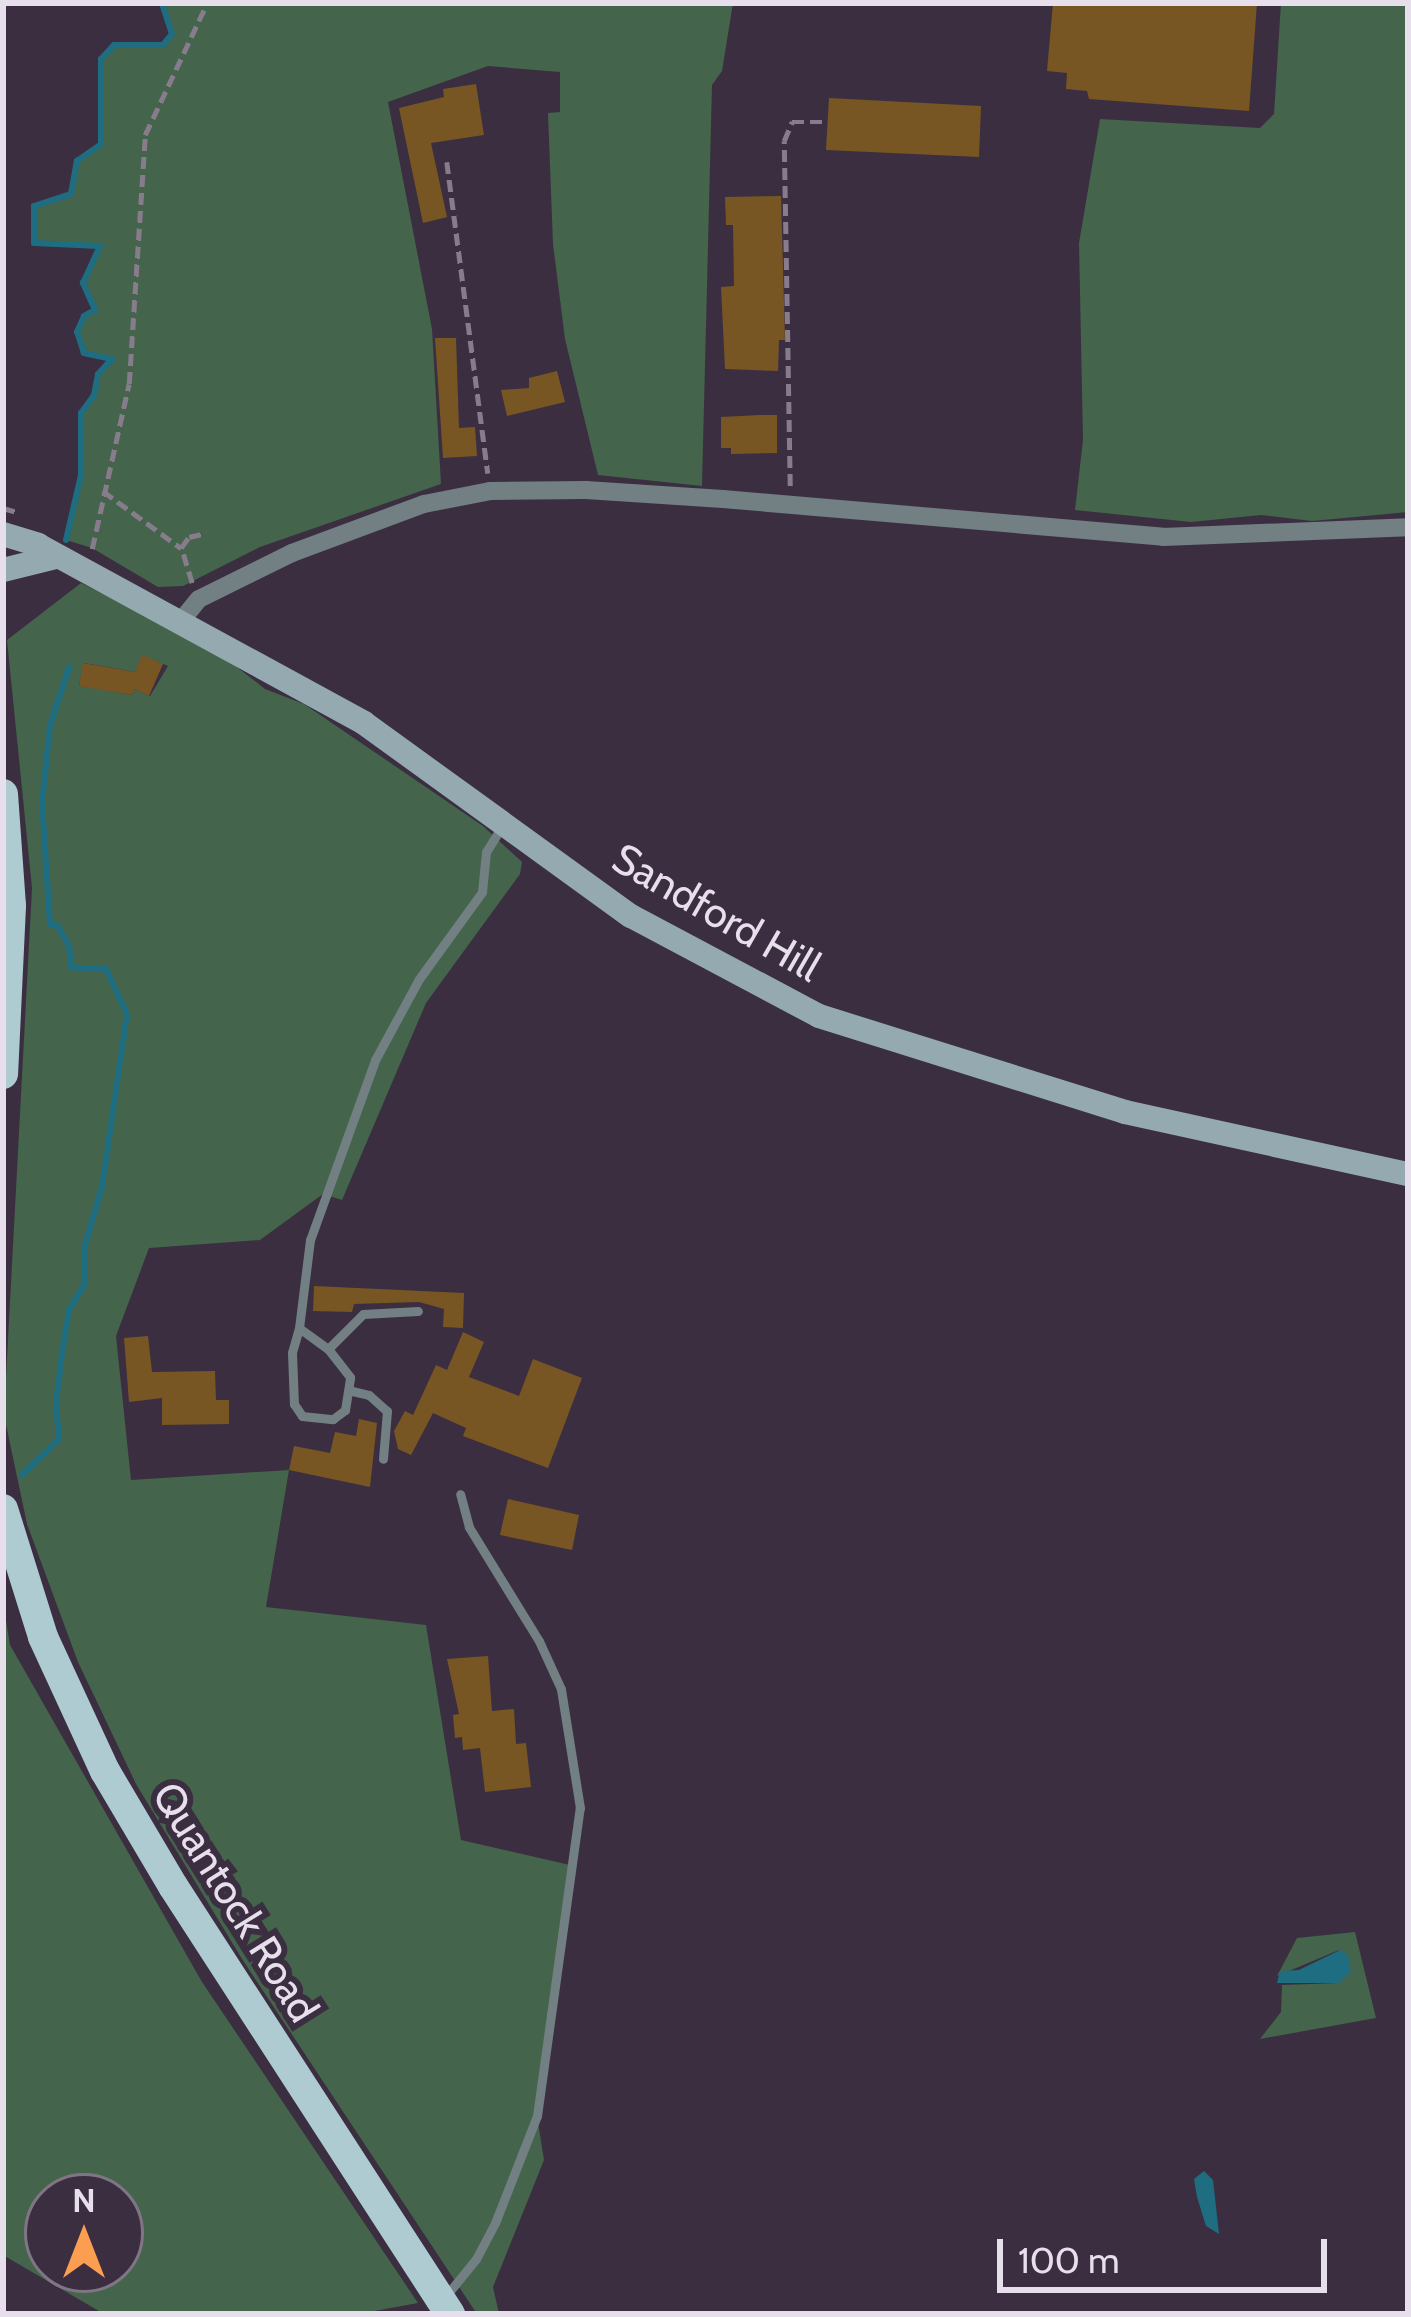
<!DOCTYPE html>
<style>
body{margin:0}
#map{position:relative;width:1411px;height:2317px;overflow:hidden;background:#3b2e41;font-family:Cabin,sans-serif}
div>[style]{position:absolute}
.green>*{inset:0;background:#44644b}
.water>*{inset:0;background:#1f6d81}
.stream>*{height:6px;margin:-3px;padding:0 3px;transform-origin:3px;border-radius:3px;background:#1f6d81}
.building>*{inset:0;background:#775624}
.path>*{height:4.5px;margin-top:-2.25px;transform-origin:0;background:repeating-linear-gradient(90deg,#877c8c 0 12px,transparent 0 18px)}
.lane>*{height:9px;margin:-4.5px;padding:0 4.5px;transform-origin:4.5px;border-radius:4.5px;background:#727f83}
.street>*{height:18px;margin:-9px;padding:0 9px;transform-origin:9px;border-radius:9px;background:#727f83}
.secondary>*{height:24px;margin:-12px;padding:0 12px;transform-origin:12px;border-radius:12px;background:#94aab0}
.primary>*{height:30px;margin:-15px;padding:0 15px;transform-origin:15px;border-radius:15px;background:#afcbd2}
span{translate:-50% -50%;white-space:nowrap;text-align:center;line-height:1.15;-webkit-text-stroke:12px #3b2e41;paint-order:stroke}
.street-label{font-size:42px;color:#e8dfec}
.frame{position:absolute;inset:0;border:6px solid #e8dfec;pointer-events:none}
.north{position:absolute;left:24px;top:2173px;width:120px;height:120px;box-sizing:border-box;background:#3b2e41;border:3px solid #807585;border-radius:50%;rotate:0deg;font-size:33px;font-weight:700;line-height:48px;text-align:center;color:#e8dfec}
.north::after{content:'';display:block;margin:auto;width:42px;height:54px;background:#fc9e52;clip-path:polygon(50% 0,100% 100%,50% 72%,0 100%)}
.scale{position:absolute;left:997px;top:2239px;width:330px;height:54px;box-sizing:border-box;border:6px solid #e8dfec;border-top:0;padding-left:15px;font-size:36px;line-height:42px;white-space:nowrap;color:#e8dfec;-webkit-text-stroke:9px #3b2e41;paint-order:stroke}
</style>
<div id="map">
<div class="green">
<i style="clip-path:polygon(162px 3px,733px 3px,722px 71px,712px 85px,702px 486px,598px 475px,565px 339px,553px 244px,548px 113px,560px 112px,560px 72px,488px 66px,388px 102px,432px 329px,441px 484px,260px 547px,183px 586px,158px 587px,92px 548px,66px 540px,81px 475px,81px 413px,94px 395px,98px 374px,111px 360px,84px 353px,77px 332px,84px 316px,95px 309px,83px 283px,99px 247px,34px 243px,34px 206px,71px 194px,77px 161px,100px 144px,101px 59px,114px 45px,163px 45px,172px 34px)"></i>
<i style="clip-path:polygon(1281px 3px,1408px 3px,1408px 512px,1312px 521px,1261px 515px,1191px 522px,1075px 510px,1083px 440px,1079px 243px,1100px 119px,1260px 128px,1274px 114px)"></i>
<i style="clip-path:polygon(evenodd,81px 583px,214px 649px,265px 689px,304px 704px,483px 826px,522px 862px,520px 874px,426px 1003px,342px 1200px,323px 1194px,260px 1240px,149px 1248px,116px 1336px,131px 1480px,289px 1470px,266px 1607px,426px 1625px,461px 1840px,570px 1865px,537px 2116px,544px 2160px,493px 2287px,499px 2314px,477px 2314px,242px 1959px,136px 1784px,78px 1662px,27px 1524px,4px 1415px,32px 888px,7px 640px,81px 583px,143px 656px,168px 666px,150px 696px,135px 689px,132px 695px,79px 685px,84px 663px,135px 672px,143px 656px)"></i>
<i style="clip-path:polygon(evenodd,3px 1602px,10px 1645px,202px 1982px,418px 2303px,358px 2314px,104px 2314px,3px 2255px,3px 1602px,48px 2197px,120px 2197px,120px 2269px,48px 2269px,48px 2197px)"></i>
<i style="clip-path:polygon(1355px 1932px,1376px 2018px,1260px 2039px,1281px 2012px,1282px 1985px,1339px 1983px,1339px 1950px,1277px 1976px,1297px 1938px)"></i>
</div>
<div class="water">
<i style="clip-path:polygon(1340px 1950px,1348px 1955px,1351px 1972px,1339px 1983px,1277px 1983px,1280px 1971px,1299px 1970px)"></i>
<i style="clip-path:polygon(1204px 2171px,1213px 2180px,1219px 2234px,1206px 2226px,1197px 2197px,1194px 2179px)"></i>
</div>
<div class="stream">
<i style="left:66px;top:540px;width:67px;rotate:-77deg"></i>
<i style="left:81px;top:475px;width:62px;rotate:-90deg"></i>
<i style="left:81px;top:413px;width:22px;rotate:-54deg"></i>
<i style="left:94px;top:395px;width:21px;rotate:-79deg"></i>
<i style="left:98px;top:374px;width:21px;rotate:-47deg"></i>
<i style="left:112px;top:359px;width:29px;rotate:-168deg"></i>
<i style="left:84px;top:353px;width:22px;rotate:-108deg"></i>
<i style="left:77px;top:332px;width:17px;rotate:-66deg"></i>
<i style="left:84px;top:316px;width:13px;rotate:-29deg"></i>
<i style="left:95px;top:310px;width:30px;rotate:-114deg"></i>
<i style="left:83px;top:283px;width:41px;rotate:-65.3deg"></i>
<i style="left:100px;top:246px;width:66px;rotate:-177.4deg"></i>
<i style="left:34px;top:243px;width:37px;rotate:-90deg"></i>
<i style="left:34px;top:206px;width:39px;rotate:-18deg"></i>
<i style="left:71px;top:194px;width:34px;rotate:-80deg"></i>
<i style="left:77px;top:161px;width:29px;rotate:-35deg"></i>
<i style="left:101px;top:144px;width:85px;rotate:-90deg"></i>
<i style="left:101px;top:59px;width:19px;rotate:-47deg"></i>
<i style="left:114px;top:45px;width:49px"></i>
<i style="left:163px;top:45px;width:14px;rotate:-51deg"></i>
<i style="left:172px;top:34px;width:33px;rotate:-108deg"></i>
<i style="left:22px;top:1475px;width:52px;rotate:-44.2deg"></i>
<i style="left:59px;top:1439px;width:35px;rotate:-95deg"></i>
<i style="left:56px;top:1404px;width:51px;rotate:-83.3deg"></i>
<i style="left:62px;top:1353px;width:44px;rotate:-80.8deg"></i>
<i style="left:69px;top:1310px;width:29px;rotate:-59deg"></i>
<i style="left:84px;top:1285px;width:40px;rotate:-88.6deg"></i>
<i style="left:85px;top:1245px;width:60px;rotate:-73.7deg"></i>
<i style="left:102px;top:1187px;width:175px;rotate:-81.8deg"></i>
<i style="left:127px;top:1014px;width:50px;rotate:-115deg"></i>
<i style="left:106px;top:969px;width:35px;rotate:-177deg"></i>
<i style="left:71px;top:967px;width:21px;rotate:-95deg"></i>
<i style="left:69px;top:946px;width:23px;rotate:-119deg"></i>
<i style="left:58px;top:926px;width:8px;rotate:-166deg"></i>
<i style="left:50px;top:924px;width:122px;rotate:-93.8deg"></i>
<i style="left:42px;top:802px;width:76px;rotate:-84deg"></i>
<i style="left:50px;top:726px;width:62px;rotate:-72.1deg"></i>
</div>
<div class="building">
<i style="clip-path:polygon(1053px 3px,1257px 3px,1249px 111px,1089px 99px,1087px 91px,1066px 89px,1067px 73px,1047px 71px)"></i>
<i style="clip-path:polygon(476px 84px,484px 135px,431px 143px,447px 217px,423px 223px,399px 108px,444px 97px,443px 89px)"></i>
<i style="clip-path:polygon(829px 98px,981px 106px,979px 157px,826px 150px)"></i>
<i style="clip-path:polygon(781px 196px,785px 340px,779px 340px,778px 371px,725px 369px,721px 287px,734px 286px,733px 225px,726px 225px,725px 197px)"></i>
<i style="clip-path:polygon(435px 338px,456px 338px,459px 428px,475px 427px,477px 456px,443px 458px)"></i>
<i style="clip-path:polygon(557px 371px,565px 402px,507px 416px,501px 390px,529px 388px,529px 378px)"></i>
<i style="clip-path:polygon(760px 415px,777px 415px,777px 453px,731px 454px,731px 448px,721px 448px,721px 417px)"></i>
<i style="clip-path:polygon(142px 655px,163px 664px,149px 696px,135px 689px,132px 695px,79px 686px,83px 663px,135px 672px)"></i>
<i style="clip-path:polygon(314px 1286px,464px 1293px,463px 1328px,443px 1327px,444px 1309px,419px 1302px,354px 1304px,352px 1312px,313px 1311px)"></i>
<i style="clip-path:polygon(463px 1332px,484px 1342px,469px 1377px,519px 1396px,533px 1359px,582px 1378px,548px 1468px,463px 1436px,466px 1428px,433px 1413px,411px 1455px,398px 1449px,394px 1431px,405px 1411px,413px 1415px,436px 1365px,447px 1370px)"></i>
<i style="clip-path:polygon(148px 1336px,152px 1372px,215px 1371px,216px 1400px,229px 1400px,229px 1424px,162px 1425px,162px 1398px,129px 1402px,124px 1338px)"></i>
<i style="clip-path:polygon(359px 1419px,377px 1423px,370px 1487px,289px 1470px,294px 1446px,330px 1453px,335px 1432px,356px 1436px)"></i>
<i style="clip-path:polygon(508px 1499px,579px 1515px,572px 1550px,500px 1535px)"></i>
<i style="clip-path:polygon(488px 1656px,492px 1711px,514px 1709px,516px 1744px,526px 1743px,531px 1787px,485px 1792px,480px 1748px,463px 1750px,462px 1737px,455px 1738px,453px 1715px,459px 1714px,447px 1659px)"></i>
</div>
<div class="path">
<i style="left:447px;top:162px;width:314px;rotate:82.5deg"></i>
<i style="left:790px;top:486px;width:345px;rotate:-91deg"></i>
<i style="left:784px;top:141px;width:21px;rotate:-67deg"></i>
<i style="left:792px;top:122px;width:30px"></i>
<i style="left:103px;top:491px;width:97px;rotate:36.2deg"></i>
<i style="left:3px;top:508px;width:18px;rotate:16deg"></i>
<i style="left:92px;top:549px;width:169px;rotate:-77.4deg"></i>
<i style="left:129px;top:384px;width:250px;rotate:-86.3deg"></i>
<i style="left:145px;top:135px;width:146px;rotate:-64.8deg"></i>
<i style="left:192px;top:583px;width:37px;rotate:-107deg"></i>
<i style="left:181px;top:548px;width:14px;rotate:-54deg"></i>
<i style="left:189px;top:537px;width:18px;rotate:-13deg"></i>
</div>
<div class="lane">
<i style="left:299px;top:1328px;width:26px;rotate:106deg"></i>
<i style="left:292px;top:1353px;width:51px;rotate:87.8deg"></i>
<i style="left:294px;top:1404px;width:14px;rotate:56deg"></i>
<i style="left:302px;top:1416px;width:31px;rotate:6deg"></i>
<i style="left:333px;top:1419px;width:15px;rotate:-37deg"></i>
<i style="left:345px;top:1410px;width:33px;rotate:-81deg"></i>
<i style="left:350px;top:1377px;width:36px;rotate:-128deg"></i>
<i style="left:328px;top:1349px;width:36px;rotate:-144deg"></i>
<i style="left:299px;top:1328px;width:89px;rotate:-82.9deg"></i>
<i style="left:310px;top:1240px;width:191px;rotate:-70.1deg"></i>
<i style="left:375px;top:1060px;width:92px;rotate:-61.5deg"></i>
<i style="left:419px;top:979px;width:107px;rotate:-54.1deg"></i>
<i style="left:482px;top:892px;width:40px;rotate:-84.3deg"></i>
<i style="left:486px;top:852px;width:31px;rotate:-58deg"></i>
<i style="left:328px;top:1349px;width:49px;rotate:-45deg"></i>
<i style="left:363px;top:1314px;width:55px;rotate:-3.1deg"></i>
<i style="left:352px;top:1391px;width:17px;rotate:13deg"></i>
<i style="left:369px;top:1395px;width:24px;rotate:42deg"></i>
<i style="left:387px;top:1411px;width:48px;rotate:94.8deg"></i>
<i style="left:445px;top:2297px;width:49px;rotate:-50.8deg"></i>
<i style="left:476px;top:2259px;width:41px;rotate:-62.2deg"></i>
<i style="left:495px;top:2223px;width:115px;rotate:-68.6deg"></i>
<i style="left:537px;top:2116px;width:311px;rotate:-82.1deg"></i>
<i style="left:580px;top:1808px;width:121px;rotate:-99.1deg"></i>
<i style="left:561px;top:1689px;width:53px;rotate:-114.6deg"></i>
<i style="left:539px;top:1641px;width:134px;rotate:-121.6deg"></i>
<i style="left:469px;top:1527px;width:34px;rotate:-105deg"></i>
</div>
<div class="street">
<i style="left:181px;top:621px;width:28px;rotate:-51deg"></i>
<i style="left:199px;top:599px;width:104px;rotate:-26.3deg"></i>
<i style="left:292px;top:553px;width:141px;rotate:-20.4deg"></i>
<i style="left:424px;top:504px;width:67px;rotate:-11.1deg"></i>
<i style="left:490px;top:491px;width:96px;rotate:-0.6deg"></i>
<i style="left:586px;top:490px;width:137px;rotate:3.8deg"></i>
<i style="left:723px;top:499px;width:442px;rotate:4.9deg"></i>
<i style="left:1163px;top:537px;width:245px;rotate:-2.3deg"></i>
</div>
<div class="secondary">
<i style="left:3px;top:534px;width:37px;rotate:17deg"></i>
<i style="left:38px;top:545px;width:371px;rotate:28.6deg"></i>
<i style="left:364px;top:723px;width:329px;rotate:35.9deg"></i>
<i style="left:631px;top:916px;width:213px;rotate:28deg"></i>
<i style="left:819px;top:1016px;width:321px;rotate:17.4deg"></i>
<i style="left:1125px;top:1112px;width:290px;rotate:12.4deg"></i>
<i style="left:3px;top:570px;width:55px;rotate:-13.8deg"></i>
</div>
<div class="primary">
<i style="left:3px;top:794px;width:112px;rotate:85.9deg"></i>
<i style="left:11px;top:906px;width:168px;rotate:92.7deg"></i>
<i style="left:3px;top:1509px;width:134px;rotate:72.6deg"></i>
<i style="left:43px;top:1637px;width:148px;rotate:65.2deg"></i>
<i style="left:105px;top:1771px;width:134px;rotate:59.4deg"></i>
<i style="left:173px;top:1886px;width:510px;rotate:57.09deg"></i>
</div>
<div class="street-label">
<span style="left:717px;top:912px;rotate:30deg">Sandford Hill</span>
<span style="left:236px;top:1902px;rotate:58deg">Quantock Road</span>
</div>
<div class="frame"></div>
<div class="north">N</div>
<div class="scale">100 m</div>
</div>
